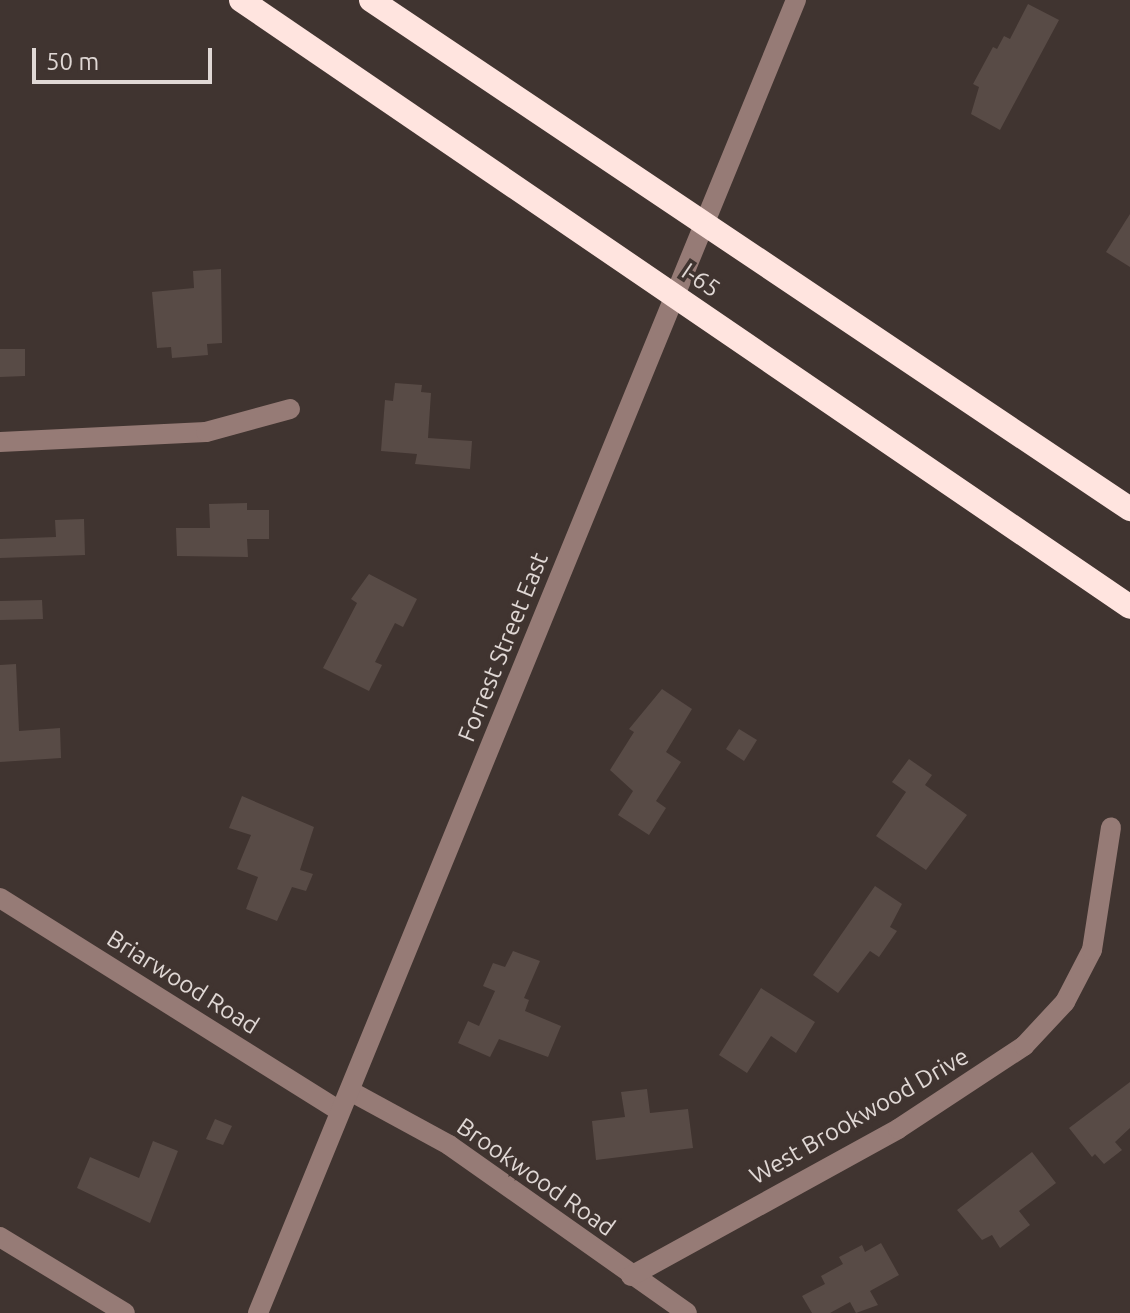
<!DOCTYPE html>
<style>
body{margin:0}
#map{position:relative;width:1130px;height:1313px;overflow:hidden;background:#403430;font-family:Ubuntu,sans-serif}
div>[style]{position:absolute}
.building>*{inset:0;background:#584b46}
.minor>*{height:20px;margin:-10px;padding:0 10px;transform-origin:10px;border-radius:10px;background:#967b76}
.highway>*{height:24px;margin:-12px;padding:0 12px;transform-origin:12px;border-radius:12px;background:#ffe4df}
span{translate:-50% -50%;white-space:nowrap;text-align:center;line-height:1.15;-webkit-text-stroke:7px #403430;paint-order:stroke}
.street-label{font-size:24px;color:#e0d8d5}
.scale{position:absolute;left:32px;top:48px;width:180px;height:36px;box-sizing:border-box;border:4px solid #e0d8d5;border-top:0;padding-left:10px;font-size:24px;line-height:28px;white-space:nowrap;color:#e0d8d5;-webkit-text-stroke:6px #403430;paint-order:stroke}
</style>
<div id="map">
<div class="building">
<i style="clip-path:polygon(1028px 4px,1059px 20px,1000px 130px,971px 114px,979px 87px,973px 84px,993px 47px,997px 49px,1004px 36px,1010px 39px)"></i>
<i style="clip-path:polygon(1130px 214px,1130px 267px,1106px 252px)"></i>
<i style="clip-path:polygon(221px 269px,222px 343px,207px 344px,208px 355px,172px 358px,171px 347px,157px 348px,152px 292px,194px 288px,193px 271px)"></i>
<i style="clip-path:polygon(0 349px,25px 349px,25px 376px,0 377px)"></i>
<i style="clip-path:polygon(395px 383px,422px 385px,421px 392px,431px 393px,428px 438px,472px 441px,470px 469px,415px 464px,417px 454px,381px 451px,385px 400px,393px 401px)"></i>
<i style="clip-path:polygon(247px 503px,247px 510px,269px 510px,269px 539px,247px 539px,248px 557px,177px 556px,176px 528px,210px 528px,209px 504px)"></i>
<i style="clip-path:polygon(84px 519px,85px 555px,0 558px,0 539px,56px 537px,55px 520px)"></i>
<i style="clip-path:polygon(369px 574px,417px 599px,403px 627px,395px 623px,375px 662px,382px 665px,369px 691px,323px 668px,357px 603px,351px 599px)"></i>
<i style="clip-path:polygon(42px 600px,43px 619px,0 620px,0 601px)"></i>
<i style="clip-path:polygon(16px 664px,19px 731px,60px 728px,61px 758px,0 762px,0 665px)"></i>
<i style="clip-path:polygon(662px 689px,692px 709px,666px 752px,681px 762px,656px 801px,666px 808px,649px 835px,618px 815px,633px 791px,610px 770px,634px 732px,629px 729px)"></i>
<i style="clip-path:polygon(739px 729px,757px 740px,744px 761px,726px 749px)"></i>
<i style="clip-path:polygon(909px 759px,932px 775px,925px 785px,967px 815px,926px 870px,876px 836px,906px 792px,892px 782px)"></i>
<i style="clip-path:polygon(242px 796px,314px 827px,300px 870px,313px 874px,306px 891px,292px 887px,277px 921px,246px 909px,258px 877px,237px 869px,251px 835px,229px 828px)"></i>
<i style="clip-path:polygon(875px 886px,902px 904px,890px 927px,897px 931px,879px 957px,870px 951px,838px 993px,813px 975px)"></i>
<i style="clip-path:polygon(513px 951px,540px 961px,524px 998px,529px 1000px,525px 1011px,561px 1026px,548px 1057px,499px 1039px,490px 1057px,458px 1043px,468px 1021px,479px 1026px,495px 991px,483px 986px,493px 963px,505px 967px)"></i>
<i style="clip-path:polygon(761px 988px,815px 1022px,796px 1053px,771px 1036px,747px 1073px,719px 1055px)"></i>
<i style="clip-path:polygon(1130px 1082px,1130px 1128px,1115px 1142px,1122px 1150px,1104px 1164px,1095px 1154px,1092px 1157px,1069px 1128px)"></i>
<i style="clip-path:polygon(647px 1089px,650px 1113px,688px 1109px,693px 1148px,596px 1160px,592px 1121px,625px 1117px,621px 1092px)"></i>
<i style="clip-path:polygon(215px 1119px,232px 1126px,223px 1145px,206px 1139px)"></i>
<i style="clip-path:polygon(153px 1141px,178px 1151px,150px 1223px,77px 1188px,90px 1157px,139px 1178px)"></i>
<i style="clip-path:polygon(1032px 1152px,1056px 1183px,1019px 1211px,1030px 1225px,1000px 1248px,992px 1235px,982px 1240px,957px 1210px)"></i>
<i style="clip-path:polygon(881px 1243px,899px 1275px,870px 1291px,878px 1305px,856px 1313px,850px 1302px,830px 1313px,812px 1313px,802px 1296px,825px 1284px,821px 1276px,843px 1264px,839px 1257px,862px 1245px,865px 1252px)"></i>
</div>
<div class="minor">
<i style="left:0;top:442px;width:206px;rotate:-2.8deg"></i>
<i style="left:206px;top:432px;width:87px;rotate:-15.3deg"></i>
<i style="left:0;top:898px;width:400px;rotate:32.1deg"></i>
<i style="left:350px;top:1091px;width:113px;rotate:28.6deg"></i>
<i style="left:449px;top:1145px;width:291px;rotate:35.2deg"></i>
<i style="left:0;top:1237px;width:146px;rotate:31.3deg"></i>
<i style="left:631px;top:1276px;width:305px;rotate:-28.8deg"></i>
<i style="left:898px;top:1129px;width:151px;rotate:-33.4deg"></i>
<i style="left:1024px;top:1046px;width:60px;rotate:-47deg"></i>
<i style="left:1065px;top:1002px;width:59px;rotate:-62.6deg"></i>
<i style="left:1092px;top:950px;width:124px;rotate:-81.2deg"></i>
<i style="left:258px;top:1313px;width:1419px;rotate:-67.72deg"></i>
</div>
<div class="highway">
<i style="left:241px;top:0;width:1076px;rotate:34.32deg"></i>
<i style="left:371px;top:0;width:914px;rotate:33.85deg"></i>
</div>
<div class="street-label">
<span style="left:701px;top:280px;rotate:34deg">I-65</span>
<span style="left:503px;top:647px;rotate:-68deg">Forrest Street East</span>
<span style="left:183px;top:982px;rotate:32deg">Briarwood Road</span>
<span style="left:859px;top:1116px;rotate:-30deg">West Brookwood Drive</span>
<span style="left:536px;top:1177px;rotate:35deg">Brookwood Road</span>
</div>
<div class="scale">50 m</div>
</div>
